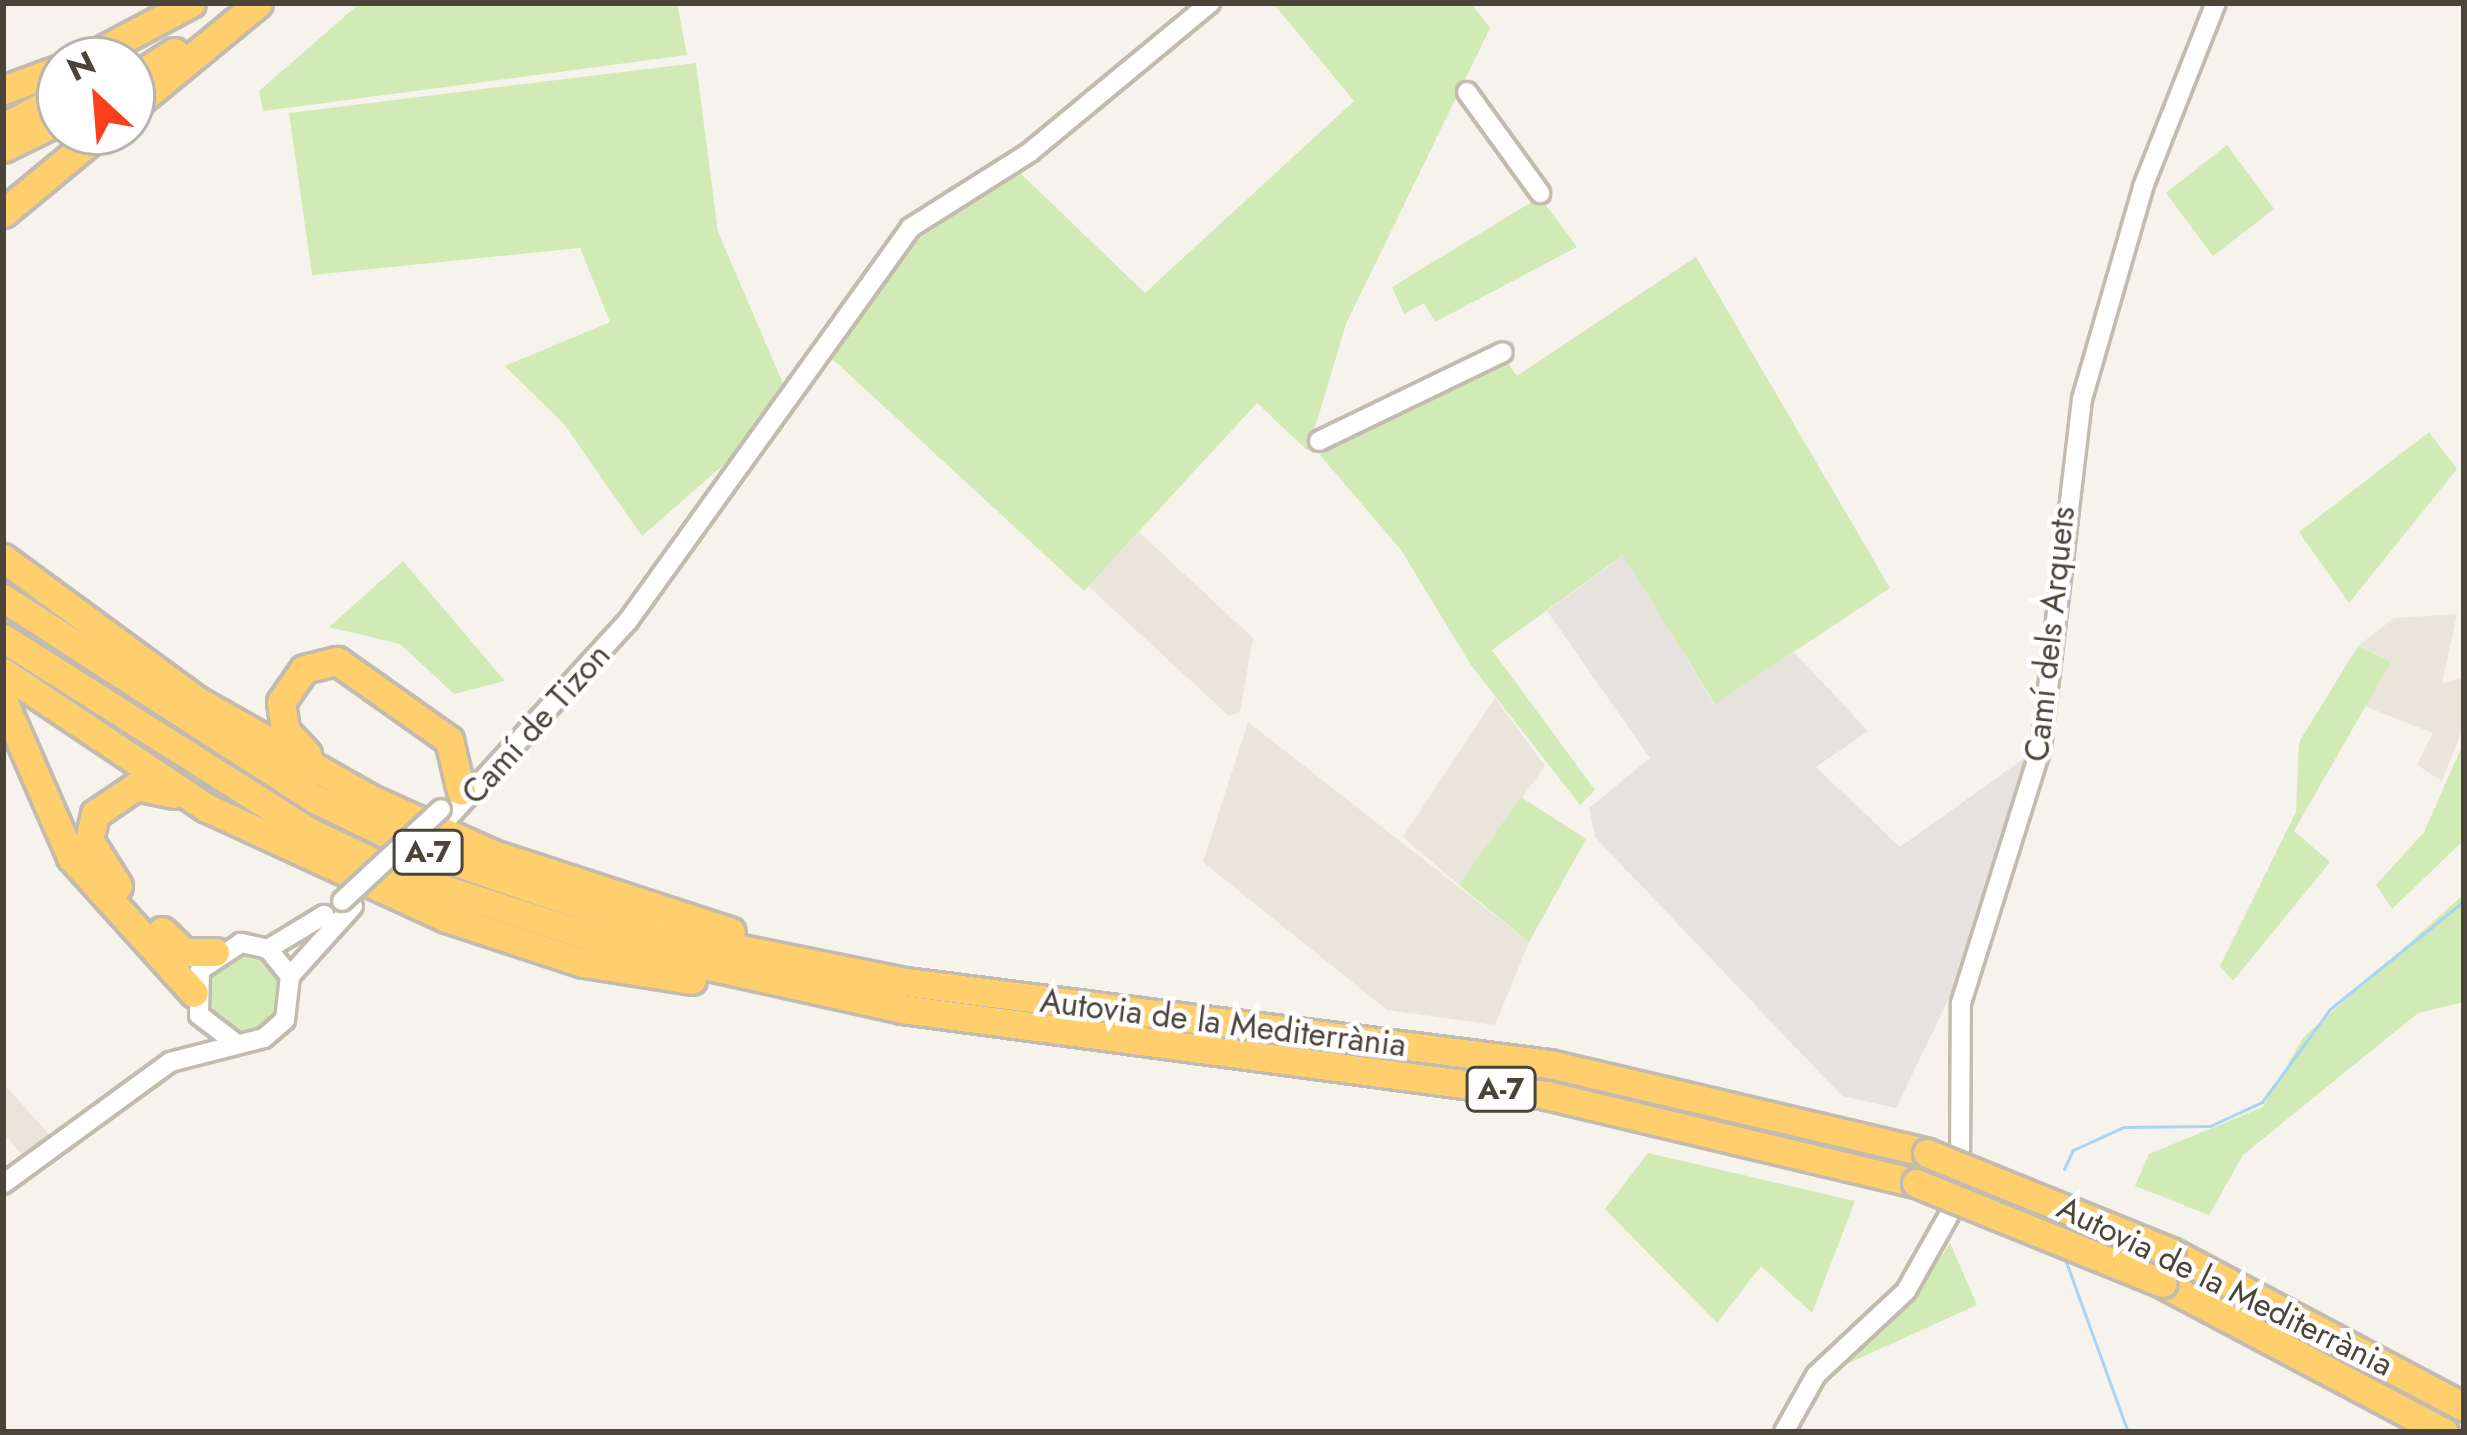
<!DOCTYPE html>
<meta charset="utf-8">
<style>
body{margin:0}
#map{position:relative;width:2467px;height:1435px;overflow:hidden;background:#f6f3ec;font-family:Jost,sans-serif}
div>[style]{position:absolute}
.residential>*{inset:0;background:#eae5da}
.industrial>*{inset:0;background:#e6e2dd}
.green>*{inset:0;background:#d2eab5}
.round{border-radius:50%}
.stream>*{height:3px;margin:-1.5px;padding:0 1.5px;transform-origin:1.5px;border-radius:1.5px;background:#a9d4f2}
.roads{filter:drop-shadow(3px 0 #c2bbae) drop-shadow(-3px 0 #c2bbae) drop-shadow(0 3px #c2bbae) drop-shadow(0 -3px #c2bbae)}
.minor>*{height:18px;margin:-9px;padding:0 9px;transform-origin:9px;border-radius:9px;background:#fff}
.highway>*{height:27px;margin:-13.5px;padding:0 13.5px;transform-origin:13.5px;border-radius:13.5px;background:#ffcf6e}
.bridges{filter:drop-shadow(3px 0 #c2bbae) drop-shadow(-3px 0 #c2bbae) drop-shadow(0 3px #c2bbae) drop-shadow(0 -3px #c2bbae)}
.minor-bridge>*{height:18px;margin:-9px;padding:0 9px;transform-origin:9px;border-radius:9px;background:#fff}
.highway-bridge>*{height:27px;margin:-13.5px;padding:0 13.5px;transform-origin:13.5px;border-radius:13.5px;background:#ffcf6e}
span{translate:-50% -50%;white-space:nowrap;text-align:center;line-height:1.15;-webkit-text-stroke:9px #fff;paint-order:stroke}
.shield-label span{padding:3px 9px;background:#fff;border:3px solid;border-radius:9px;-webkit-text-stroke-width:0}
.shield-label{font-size:30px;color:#4b4439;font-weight:700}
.street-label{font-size:33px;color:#4b4439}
.frame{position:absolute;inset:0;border:6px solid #4b4439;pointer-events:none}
.north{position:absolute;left:36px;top:36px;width:120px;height:120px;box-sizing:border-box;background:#fff;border:3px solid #b7b4b0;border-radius:50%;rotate:334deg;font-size:33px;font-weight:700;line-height:48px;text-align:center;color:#4b4439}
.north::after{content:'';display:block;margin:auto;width:42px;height:54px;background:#fc3f1d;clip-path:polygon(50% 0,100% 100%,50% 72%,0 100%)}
</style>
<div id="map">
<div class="residential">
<i style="clip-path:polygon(1139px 532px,1253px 638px,1240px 712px,1229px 716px,1088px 586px)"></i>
<i style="clip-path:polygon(2457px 614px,2442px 683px,2464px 677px,2464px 725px,2442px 781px,2417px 765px,2433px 733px,2364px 706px,2391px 662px,2358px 646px,2394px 618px)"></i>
<i style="clip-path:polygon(1495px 698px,1545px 766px,1459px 885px,1403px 837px)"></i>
<i style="clip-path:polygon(1248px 722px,1529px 942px,1495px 1025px,1387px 1010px,1203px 862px)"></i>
<i style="clip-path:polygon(3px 1083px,56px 1142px,28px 1161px,3px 1133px)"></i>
</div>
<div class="industrial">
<i style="clip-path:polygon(1624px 555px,1714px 704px,1794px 652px,1868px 731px,1816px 767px,1900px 847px,2030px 754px,1976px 942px,1896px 1108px,1842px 1096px,1595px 837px,1589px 808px,1650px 758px,1547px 611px)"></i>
</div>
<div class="green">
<i style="clip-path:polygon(360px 3px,677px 3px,687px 55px,263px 111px,259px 91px)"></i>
<i style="clip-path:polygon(1273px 3px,1471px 3px,1490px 28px,1346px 324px,1308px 451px,1257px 403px,1084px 591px,827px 354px,916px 241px,1018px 171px,1145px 293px,1354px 101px)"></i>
<i style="clip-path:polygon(696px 63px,718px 232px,784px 386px,738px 452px,642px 536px,564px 424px,505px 366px,610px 322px,580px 248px,312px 275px,289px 113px)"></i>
<i style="clip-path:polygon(2227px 145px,2274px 209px,2213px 256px,2166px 193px)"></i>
<i style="clip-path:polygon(1540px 197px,1577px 247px,1435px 322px,1424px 303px,1404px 314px,1392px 287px)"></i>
<i style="clip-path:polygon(1696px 257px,1890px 588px,1715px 704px,1623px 555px,1492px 650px,1595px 790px,1580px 805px,1471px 665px,1401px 550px,1320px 455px,1503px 356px,1517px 376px)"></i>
<i style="clip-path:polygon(2429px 432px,2457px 469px,2349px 603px,2299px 532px)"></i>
<i style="clip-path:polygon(403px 561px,505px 681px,454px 694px,400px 644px,329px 627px)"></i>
<i style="clip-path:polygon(2358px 646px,2391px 662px,2294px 831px,2330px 862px,2233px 981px,2220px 966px,2296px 812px,2299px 742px)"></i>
<i style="clip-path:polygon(2464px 742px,2464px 840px,2392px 909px,2376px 885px,2424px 832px)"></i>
<i style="clip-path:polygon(1521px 797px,1586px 839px,1529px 942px,1459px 885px)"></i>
<i style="clip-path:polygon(2464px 894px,2464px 1002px,2418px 1013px,2243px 1155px,2209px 1215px,2135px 1186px,2149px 1154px,2263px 1107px,2303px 1038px)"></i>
<i class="round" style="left:206px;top:954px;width:80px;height:80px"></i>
<i style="clip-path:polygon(1648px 1153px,1855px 1201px,1812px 1313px,1761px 1266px,1717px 1323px,1605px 1209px)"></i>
<i style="clip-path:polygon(1950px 1243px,1977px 1305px,1842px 1366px,1914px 1296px)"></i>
</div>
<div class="stream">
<i style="left:2064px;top:1169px;width:21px;rotate:-65deg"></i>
<i style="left:2073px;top:1150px;width:56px;rotate:-24.3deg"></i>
<i style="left:2124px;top:1127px;width:86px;rotate:-0.7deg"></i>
<i style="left:2210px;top:1126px;width:57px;rotate:-24.8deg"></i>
<i style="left:2262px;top:1102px;width:115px;rotate:-53.8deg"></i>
<i style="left:2330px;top:1009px;width:172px;rotate:-38.9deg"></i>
<i style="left:2065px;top:1259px;width:184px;rotate:70deg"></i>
</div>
<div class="roads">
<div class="minor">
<i style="left:1467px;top:92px;width:125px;rotate:54.1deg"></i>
<i style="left:1319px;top:441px;width:204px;rotate:-25.8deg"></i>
<i style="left:449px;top:817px;width:265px;rotate:-47.6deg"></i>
<i style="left:628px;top:621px;width:484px;rotate:-54.3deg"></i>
<i style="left:910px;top:228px;width:142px;rotate:-32.3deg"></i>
<i style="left:1030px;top:152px;width:234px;rotate:-39.6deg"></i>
<i style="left:268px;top:949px;width:66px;rotate:-31.3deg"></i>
<i style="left:290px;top:976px;width:94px;rotate:-48deg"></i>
<i style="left:3px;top:1184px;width:207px;rotate:-36.1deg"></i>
<i style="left:170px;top:1062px;width:97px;rotate:-14.3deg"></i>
<i style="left:264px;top:1038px;width:28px;rotate:-41deg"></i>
<i style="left:285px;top:1020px;width:44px;rotate:-83.5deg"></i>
<i style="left:290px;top:976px;width:35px;rotate:-129deg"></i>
<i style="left:268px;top:949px;width:28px;rotate:-167deg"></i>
<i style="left:241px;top:943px;width:49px;rotate:146.6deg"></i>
<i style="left:200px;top:970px;width:45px;rotate:91.3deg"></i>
<i style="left:199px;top:1015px;width:43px;rotate:37.4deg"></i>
<i style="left:1784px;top:1432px;width:65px;rotate:-60.7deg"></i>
<i style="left:1816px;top:1375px;width:123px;rotate:-43deg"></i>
<i style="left:1906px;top:1291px;width:87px;rotate:-60.5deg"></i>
<i style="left:1949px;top:1215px;width:46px;rotate:-76.3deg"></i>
<i style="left:1960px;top:1170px;width:167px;rotate:-89.7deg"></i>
<i style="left:1961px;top:1003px;width:267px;rotate:-72.6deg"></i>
<i style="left:2041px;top:748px;width:351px;rotate:-83.3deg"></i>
<i style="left:2082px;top:399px;width:221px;rotate:-73.9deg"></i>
<i style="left:2143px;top:187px;width:198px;rotate:-68.4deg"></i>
</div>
<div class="highway">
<i style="left:84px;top:60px;width:121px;rotate:-28deg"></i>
<i style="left:132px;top:79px;width:50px;rotate:-32.7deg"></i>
<i style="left:3px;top:90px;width:61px;rotate:-20.2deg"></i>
<i style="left:132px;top:107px;width:163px;rotate:-39.5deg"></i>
<i style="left:3px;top:127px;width:64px;rotate:-27.8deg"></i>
<i style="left:3px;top:148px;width:64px;rotate:-26.2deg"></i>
<i style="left:3px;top:213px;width:127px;rotate:-39.6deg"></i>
<i style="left:3px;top:558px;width:240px;rotate:36.3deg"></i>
<i style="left:196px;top:700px;width:201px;rotate:29.5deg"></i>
<i style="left:371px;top:799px;width:134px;rotate:24.3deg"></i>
<i style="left:493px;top:854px;width:250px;rotate:18.1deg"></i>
<i style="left:3px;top:598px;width:371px;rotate:32.8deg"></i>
<i style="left:315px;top:799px;width:117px;rotate:25.9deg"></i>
<i style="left:420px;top:850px;width:261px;rotate:18.8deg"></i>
<i style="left:667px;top:934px;width:244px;rotate:11.4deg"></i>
<i style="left:906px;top:982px;width:648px;rotate:7.27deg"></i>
<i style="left:1549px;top:1064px;width:388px;rotate:13.2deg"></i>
<i style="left:3px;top:638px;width:361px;rotate:32.3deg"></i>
<i style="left:308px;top:831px;width:100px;rotate:25.5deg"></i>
<i style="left:398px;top:874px;width:237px;rotate:18deg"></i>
<i style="left:623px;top:947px;width:286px;rotate:12.5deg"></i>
<i style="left:902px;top:1009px;width:650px;rotate:7.61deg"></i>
<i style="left:1546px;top:1095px;width:380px;rotate:13.4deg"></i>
<i style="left:3px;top:672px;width:245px;rotate:33.7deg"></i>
<i style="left:207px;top:808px;width:263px;rotate:24.7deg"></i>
<i style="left:446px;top:918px;width:145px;rotate:18.1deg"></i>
<i style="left:584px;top:963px;width:109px;rotate:8.9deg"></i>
<i style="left:3px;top:701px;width:170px;rotate:66.4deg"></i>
<i style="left:71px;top:857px;width:183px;rotate:47.9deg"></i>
<i style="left:307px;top:754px;width:33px;rotate:-133deg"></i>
<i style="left:285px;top:730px;width:28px;rotate:-98deg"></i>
<i style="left:281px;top:702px;width:40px;rotate:-55.1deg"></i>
<i style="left:304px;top:669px;width:34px;rotate:-14deg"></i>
<i style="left:337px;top:661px;width:137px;rotate:35.2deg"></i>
<i style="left:449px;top:740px;width:52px;rotate:76.8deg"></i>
<i style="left:118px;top:886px;width:54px;rotate:-122.2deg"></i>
<i style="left:89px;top:840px;width:27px;rotate:-77deg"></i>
<i style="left:95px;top:814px;width:50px;rotate:-34.3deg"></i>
<i style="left:136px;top:786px;width:38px;rotate:12deg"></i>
<i style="left:162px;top:931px;width:30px;rotate:44deg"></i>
<i style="left:184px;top:952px;width:31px"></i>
<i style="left:2171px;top:1252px;width:331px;rotate:27.9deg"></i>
<i style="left:2162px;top:1283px;width:319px;rotate:27.9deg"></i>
</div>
</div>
<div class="bridges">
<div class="minor-bridge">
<i style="left:342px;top:901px;width:135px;rotate:-42.9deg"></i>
</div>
<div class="highway-bridge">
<i style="left:1927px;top:1153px;width:263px;rotate:22.1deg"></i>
<i style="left:1916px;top:1183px;width:266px;rotate:22.1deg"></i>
</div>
</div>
<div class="shield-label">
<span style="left:428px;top:852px">A-7</span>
<span style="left:1501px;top:1089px">A-7</span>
</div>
<div class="street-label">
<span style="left:2050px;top:634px;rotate:-84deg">Camí dels Arquets</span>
<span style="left:536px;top:724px;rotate:-48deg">Camí de Tizon</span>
<span style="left:1223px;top:1023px;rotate:7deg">Autovia de la Mediterrània</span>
<span style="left:2225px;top:1286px;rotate:26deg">Autovia de la Mediterrània</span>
</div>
<div class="frame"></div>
<div class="north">N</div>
</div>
